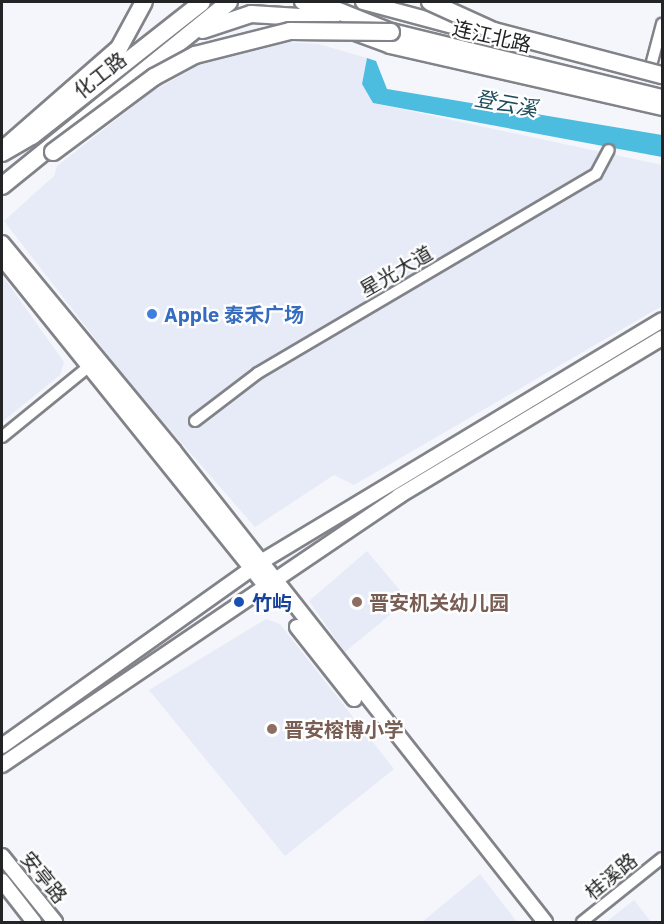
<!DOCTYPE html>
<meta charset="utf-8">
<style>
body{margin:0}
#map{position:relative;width:664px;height:924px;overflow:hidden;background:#f4f6fb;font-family:"IBM Plex Sans","Noto Sans SC",sans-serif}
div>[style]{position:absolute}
.built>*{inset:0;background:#e6ebf7}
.water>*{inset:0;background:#4cbcdf}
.roads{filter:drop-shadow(2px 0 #818388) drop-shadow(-2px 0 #818388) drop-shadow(0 2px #818388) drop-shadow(0 -2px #818388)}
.minor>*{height:10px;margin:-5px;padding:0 5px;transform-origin:5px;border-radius:5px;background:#fff}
.major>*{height:14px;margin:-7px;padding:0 7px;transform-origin:7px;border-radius:7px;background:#fff}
.highway>*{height:16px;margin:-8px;padding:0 8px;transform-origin:8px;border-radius:8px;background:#fff}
.bridges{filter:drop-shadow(2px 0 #818388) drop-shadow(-2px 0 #818388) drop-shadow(0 2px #818388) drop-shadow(0 -2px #818388)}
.highway-bridge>*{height:16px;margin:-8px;padding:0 8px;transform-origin:8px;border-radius:8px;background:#fff}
.dots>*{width:16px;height:16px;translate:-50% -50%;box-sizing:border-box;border:3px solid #fff;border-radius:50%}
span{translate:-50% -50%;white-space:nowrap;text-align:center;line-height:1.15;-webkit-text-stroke:4.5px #fff;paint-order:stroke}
.street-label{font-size:20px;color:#232425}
.shop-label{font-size:20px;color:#366cbe;font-weight:700}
.left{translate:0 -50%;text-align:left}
.transit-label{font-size:20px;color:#164399;font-weight:700}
.education-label{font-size:20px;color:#785e54;font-weight:700}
.water-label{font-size:21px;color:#1e4d5c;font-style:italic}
.frame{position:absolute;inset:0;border:3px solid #232425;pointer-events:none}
</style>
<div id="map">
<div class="built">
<i style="clip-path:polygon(284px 42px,318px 44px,367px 58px,362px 84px,373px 103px,662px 165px,662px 306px,354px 485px,334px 475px,255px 527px,131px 385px,4px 221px,54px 176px,57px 166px,153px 91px,205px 62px)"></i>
<i style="clip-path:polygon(2px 275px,64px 362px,60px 375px,2px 422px)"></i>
<i style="clip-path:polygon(367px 551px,408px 600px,345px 652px,309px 601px)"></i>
<i style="clip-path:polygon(266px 619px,280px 624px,394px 769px,285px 856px,149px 690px)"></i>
<i style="clip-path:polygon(480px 874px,517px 922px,422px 922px)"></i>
<i style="clip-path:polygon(634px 900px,651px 922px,606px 922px)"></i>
</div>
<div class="water">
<i style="clip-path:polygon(367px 58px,376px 61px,387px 89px,662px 135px,662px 157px,373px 103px,362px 84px)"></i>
</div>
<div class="roads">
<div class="minor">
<i style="left:649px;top:73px;width:51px;rotate:-75.1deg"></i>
<i style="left:195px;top:421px;width:79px;rotate:-37.3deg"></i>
<i style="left:258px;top:373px;width:392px;rotate:-30.5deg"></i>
<i style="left:596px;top:174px;width:27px;rotate:-62deg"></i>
<i style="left:2px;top:437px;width:111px;rotate:-39.1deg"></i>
<i style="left:582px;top:922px;width:102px;rotate:-38.7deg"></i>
</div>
<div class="major">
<i style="left:302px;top:2px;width:24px;rotate:30deg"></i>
<i style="left:363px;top:2px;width:139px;rotate:15deg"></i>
<i style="left:355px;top:33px;width:37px;rotate:20deg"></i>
<i style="left:390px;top:46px;width:279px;rotate:12.8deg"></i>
<i style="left:2px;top:243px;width:270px;rotate:50.4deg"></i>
<i style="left:174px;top:451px;width:600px;rotate:51.77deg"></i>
<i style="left:2px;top:258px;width:426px;rotate:51.2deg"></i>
<i style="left:297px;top:627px;width:92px;rotate:51.6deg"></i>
<i style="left:2px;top:746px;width:318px;rotate:-35.4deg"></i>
<i style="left:261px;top:562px;width:468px;rotate:-31.1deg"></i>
<i style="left:2px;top:765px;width:480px;rotate:-34.1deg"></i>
<i style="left:399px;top:496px;width:307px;rotate:-31deg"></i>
<i style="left:2px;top:856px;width:85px;rotate:51.2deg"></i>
<i style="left:2px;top:881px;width:52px;rotate:52deg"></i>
</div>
<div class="highway">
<i style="left:316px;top:2px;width:81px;rotate:21.8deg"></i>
<i style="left:391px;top:32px;width:279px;rotate:13.7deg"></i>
<i style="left:203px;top:30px;width:51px;rotate:-18.4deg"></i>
<i style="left:251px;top:14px;width:81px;rotate:3.5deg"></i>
<i style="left:8px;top:145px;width:147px;rotate:-41.1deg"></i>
<i style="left:119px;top:48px;width:52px;rotate:-61.5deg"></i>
<i style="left:2px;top:153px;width:34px;rotate:-30deg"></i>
<i style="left:32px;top:136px;width:216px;rotate:-38.2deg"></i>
<i style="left:2px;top:186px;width:292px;rotate:-39deg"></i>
</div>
</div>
<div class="bridges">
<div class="highway-bridge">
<i style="left:430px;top:2px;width:70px;rotate:24.4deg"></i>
<i style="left:494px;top:31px;width:174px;rotate:14.7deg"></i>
<i style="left:53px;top:152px;width:126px;rotate:-36.6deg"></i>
<i style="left:154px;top:77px;width:47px;rotate:-28.2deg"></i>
<i style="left:195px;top:55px;width:98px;rotate:-14.2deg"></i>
<i style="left:290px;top:31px;width:101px;rotate:0.6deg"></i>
</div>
</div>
<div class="dots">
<i style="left:152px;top:314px;background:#3f7fe0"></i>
<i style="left:239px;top:602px;background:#1a4fb4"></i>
<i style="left:357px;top:602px;background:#8d6e63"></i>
<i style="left:272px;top:729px;background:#8d6e63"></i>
</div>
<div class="street-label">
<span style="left:492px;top:36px;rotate:13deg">连江北路</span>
<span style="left:100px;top:75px;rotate:-38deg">化工路</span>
<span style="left:396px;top:271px;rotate:-30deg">星光大道</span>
<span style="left:611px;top:876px;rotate:-39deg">桂溪路</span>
<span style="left:44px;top:877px;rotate:51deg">安亭路</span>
</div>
<div class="shop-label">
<span class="left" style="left:164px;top:314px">Apple 泰禾广场</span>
</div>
<div class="transit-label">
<span class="left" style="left:252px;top:602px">竹屿</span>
</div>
<div class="education-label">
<span class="left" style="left:369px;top:602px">晋安机关幼儿园</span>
<span class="left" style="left:284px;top:729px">晋安榕博小学</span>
</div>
<div class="water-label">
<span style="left:506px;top:103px;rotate:10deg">登云溪</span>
</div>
<div class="frame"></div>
</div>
